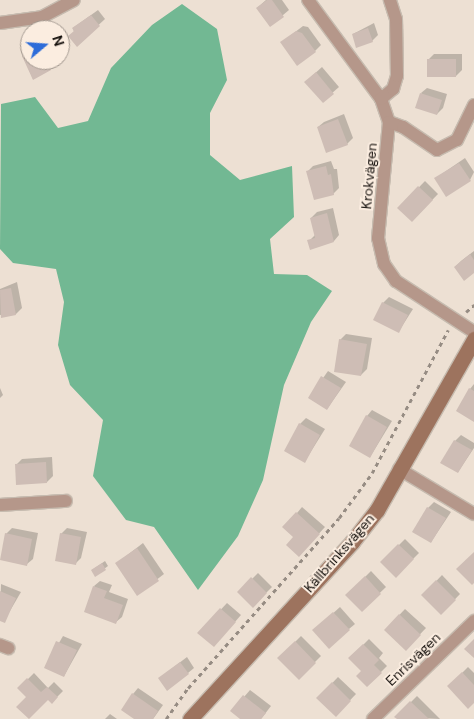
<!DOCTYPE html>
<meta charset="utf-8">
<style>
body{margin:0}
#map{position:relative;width:474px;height:719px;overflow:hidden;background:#ede0d3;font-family:"DM Sans",sans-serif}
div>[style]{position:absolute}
.forest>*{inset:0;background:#72b893}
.shadow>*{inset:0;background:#0003}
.building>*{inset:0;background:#cebdb5}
.path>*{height:2.5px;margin-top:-1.25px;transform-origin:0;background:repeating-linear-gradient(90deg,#968c83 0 4px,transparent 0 8px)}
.roads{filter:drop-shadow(1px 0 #c6bbaf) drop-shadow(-1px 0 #c6bbaf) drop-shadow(0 1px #c6bbaf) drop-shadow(0 -1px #c6bbaf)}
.street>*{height:12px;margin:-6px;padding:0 6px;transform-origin:6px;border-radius:6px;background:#b5978a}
.secondary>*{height:15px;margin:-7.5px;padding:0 7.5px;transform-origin:7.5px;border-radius:7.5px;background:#9d735e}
span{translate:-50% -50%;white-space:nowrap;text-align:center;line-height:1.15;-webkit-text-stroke:4px #fbede0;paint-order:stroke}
.street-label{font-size:14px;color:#16110d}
.north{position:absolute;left:20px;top:20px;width:50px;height:50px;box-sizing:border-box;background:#fbede0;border:1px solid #9f958c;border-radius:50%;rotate:72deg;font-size:14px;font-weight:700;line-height:20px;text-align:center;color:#16110d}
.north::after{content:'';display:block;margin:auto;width:18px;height:22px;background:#2d6cd9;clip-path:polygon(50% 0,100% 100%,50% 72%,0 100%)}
</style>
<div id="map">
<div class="forest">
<i style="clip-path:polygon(182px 4px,217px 29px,227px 80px,210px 113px,210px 155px,240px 180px,292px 166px,294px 217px,270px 239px,274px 274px,307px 275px,332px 291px,311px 322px,284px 385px,263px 480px,238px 536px,198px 590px,154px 527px,126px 520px,93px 476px,103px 420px,70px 385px,58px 345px,64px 302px,56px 269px,13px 263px,0 249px,1px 104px,35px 97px,58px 128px,88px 121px,111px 68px,152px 25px)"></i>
</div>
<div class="shadow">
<i style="clip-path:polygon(266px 0,282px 0,289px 10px,270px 26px,257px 8px)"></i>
<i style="clip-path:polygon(98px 10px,105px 19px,77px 45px,73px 28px)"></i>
<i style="clip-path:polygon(374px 23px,378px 35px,372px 41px,353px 34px)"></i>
<i style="clip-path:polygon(303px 26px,308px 27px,321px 45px,315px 51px,282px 42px)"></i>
<i style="clip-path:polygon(30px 50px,30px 60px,55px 60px,56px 63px,33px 79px,23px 56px)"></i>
<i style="clip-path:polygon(434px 54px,462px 54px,462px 70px,456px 76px,428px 60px)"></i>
<i style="clip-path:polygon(322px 67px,339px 87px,323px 101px,312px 76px)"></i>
<i style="clip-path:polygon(427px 88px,447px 94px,443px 108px,437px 114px,421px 93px)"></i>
<i style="clip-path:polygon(344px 114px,353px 138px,347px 144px,318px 127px,324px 122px)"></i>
<i style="clip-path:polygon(465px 158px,474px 172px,470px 180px,436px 178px)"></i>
<i style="clip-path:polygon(331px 161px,334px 169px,337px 169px,339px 188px,333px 194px,307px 172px,313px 166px)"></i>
<i style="clip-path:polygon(425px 181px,438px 194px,412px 221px,399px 208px)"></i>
<i style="clip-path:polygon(333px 208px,339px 235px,334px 241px,309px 241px,315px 235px,311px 218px,317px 212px)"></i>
<i style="clip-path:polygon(474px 251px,474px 272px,455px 267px,461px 261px)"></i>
<i style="clip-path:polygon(17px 282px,22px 308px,16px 314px,0 315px,0 289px)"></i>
<i style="clip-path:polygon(389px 297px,413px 309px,399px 331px,383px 303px)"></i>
<i style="clip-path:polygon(346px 334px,372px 338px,367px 369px,361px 375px,340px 340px)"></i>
<i style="clip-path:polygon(328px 371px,346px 382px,327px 409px,309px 398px)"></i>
<i style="clip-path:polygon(474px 384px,474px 419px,470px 389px)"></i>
<i style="clip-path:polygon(0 388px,3px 395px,0 398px)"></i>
<i style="clip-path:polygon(372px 410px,392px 421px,370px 457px,367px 416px)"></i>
<i style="clip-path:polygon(306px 418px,325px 429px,305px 461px,300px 424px)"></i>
<i style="clip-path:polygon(461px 435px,474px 443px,474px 448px,458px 472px,455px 441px)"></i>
<i style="clip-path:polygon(52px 457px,53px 476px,47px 482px,16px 465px,22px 459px)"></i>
<i style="clip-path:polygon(434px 502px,451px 512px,431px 542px,428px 508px)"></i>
<i style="clip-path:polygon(302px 507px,325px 527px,305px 549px,297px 513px)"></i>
<i style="clip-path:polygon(12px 528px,38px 533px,33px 559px,27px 564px,6px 534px)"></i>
<i style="clip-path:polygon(67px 528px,87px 532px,81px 558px,75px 564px,61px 534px)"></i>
<i style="clip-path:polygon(405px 539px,419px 553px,396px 576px,382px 562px)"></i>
<i style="clip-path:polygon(143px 543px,164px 574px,138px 594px,117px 563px)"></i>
<i style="clip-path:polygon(105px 561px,108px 566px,96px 575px,92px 570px)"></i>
<i style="clip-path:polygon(371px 571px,386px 587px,362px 610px,347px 595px)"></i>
<i style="clip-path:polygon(258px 573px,272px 587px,253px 606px,239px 592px)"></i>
<i style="clip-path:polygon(442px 575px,460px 594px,441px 614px,423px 595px)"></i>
<i style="clip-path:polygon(100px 581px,112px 585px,109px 592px,128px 599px,122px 617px,116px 622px,94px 586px)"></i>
<i style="clip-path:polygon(1px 584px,21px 592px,4px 621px,0 619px)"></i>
<i style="clip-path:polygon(227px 603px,241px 615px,219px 640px,199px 633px)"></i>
<i style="clip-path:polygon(340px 607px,355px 624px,349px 629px,320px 625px)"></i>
<i style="clip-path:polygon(405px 609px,426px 628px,406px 649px,385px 630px)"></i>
<i style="clip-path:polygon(63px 636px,82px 644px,64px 676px,45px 667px)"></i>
<i style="clip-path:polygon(301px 636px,321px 656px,299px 678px,279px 658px)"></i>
<i style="clip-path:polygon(369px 639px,383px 653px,379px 658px,387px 666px,367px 686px,363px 671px,350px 658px)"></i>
<i style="clip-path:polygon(187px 657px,194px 668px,188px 673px,166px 673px)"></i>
<i style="clip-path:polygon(468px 667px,474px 673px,474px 701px,449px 686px)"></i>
<i style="clip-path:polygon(34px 673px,48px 688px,54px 682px,63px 691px,52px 702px,48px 698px,27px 697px,19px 688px)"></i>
<i style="clip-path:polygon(338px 677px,356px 694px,336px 715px,318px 698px)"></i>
<i style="clip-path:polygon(138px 688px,163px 705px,153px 719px,137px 719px,133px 694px)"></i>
<i style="clip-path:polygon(250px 690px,271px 706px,261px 719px,242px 719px,232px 711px)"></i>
<i style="clip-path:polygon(417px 696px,440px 719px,396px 717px)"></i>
<i style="clip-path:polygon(110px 714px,117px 719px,105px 719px)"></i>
</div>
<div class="building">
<i style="clip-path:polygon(267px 0,272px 0,284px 17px,270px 27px,256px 8px)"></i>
<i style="clip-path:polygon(91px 15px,100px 26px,77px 47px,68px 36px,74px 31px,72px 28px)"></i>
<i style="clip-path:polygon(368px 28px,373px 42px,356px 48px,352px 34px)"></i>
<i style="clip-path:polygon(296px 31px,302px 33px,316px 52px,297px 66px,280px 42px)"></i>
<i style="clip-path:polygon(30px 51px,30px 60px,53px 63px,49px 65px,51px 70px,33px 80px,22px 56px)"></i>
<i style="clip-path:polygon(427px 59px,456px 59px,456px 77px,427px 77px)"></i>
<i style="clip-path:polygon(316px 72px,334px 94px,323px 103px,304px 82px)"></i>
<i style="clip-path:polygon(420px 93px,442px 100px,437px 115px,415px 108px)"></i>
<i style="clip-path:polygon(338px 119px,348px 145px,326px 153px,317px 127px)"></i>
<i style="clip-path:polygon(459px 163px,471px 181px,446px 197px,434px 178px)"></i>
<i style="clip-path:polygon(326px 166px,328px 175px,331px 174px,334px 195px,314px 200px,306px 171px)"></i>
<i style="clip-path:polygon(418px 186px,433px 200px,412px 222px,397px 208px)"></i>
<i style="clip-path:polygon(327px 213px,334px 242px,310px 250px,307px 240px,315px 238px,310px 218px)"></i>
<i style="clip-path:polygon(470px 254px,474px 260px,474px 273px,464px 281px,454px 267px)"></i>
<i style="clip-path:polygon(11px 288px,16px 315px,1px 318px,0 290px)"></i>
<i style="clip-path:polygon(382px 302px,408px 315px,399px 333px,373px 320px)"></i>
<i style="clip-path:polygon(339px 339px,367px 344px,361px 376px,334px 372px)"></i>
<i style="clip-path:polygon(321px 376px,341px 388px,327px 410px,308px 398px)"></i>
<i style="clip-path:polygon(469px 388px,474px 391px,474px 422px,456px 411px)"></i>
<i style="clip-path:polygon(366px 415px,387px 427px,370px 458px,349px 446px)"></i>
<i style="clip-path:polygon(299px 423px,320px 435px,305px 463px,284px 451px)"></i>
<i style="clip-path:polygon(454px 440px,472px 450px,458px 473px,440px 463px)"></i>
<i style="clip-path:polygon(46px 462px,47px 483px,16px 485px,15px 464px)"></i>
<i style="clip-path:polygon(427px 507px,446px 518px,431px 543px,412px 532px)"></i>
<i style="clip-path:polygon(296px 512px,320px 534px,299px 557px,286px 545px,293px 537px,282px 527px)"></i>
<i style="clip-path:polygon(5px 533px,32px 539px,27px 566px,0 560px)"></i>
<i style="clip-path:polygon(60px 533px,81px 537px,76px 565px,55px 561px)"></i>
<i style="clip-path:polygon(398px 544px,414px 559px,396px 578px,380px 562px)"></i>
<i style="clip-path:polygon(137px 548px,159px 581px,137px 596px,115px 563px)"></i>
<i style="clip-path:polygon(474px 552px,474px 583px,472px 585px,456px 569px)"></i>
<i style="clip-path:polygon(102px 563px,106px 570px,95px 577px,91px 570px)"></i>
<i style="clip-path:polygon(365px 576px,381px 594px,362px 612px,345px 595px)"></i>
<i style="clip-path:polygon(251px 577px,267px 593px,253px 608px,237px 592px)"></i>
<i style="clip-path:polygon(436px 580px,456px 600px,441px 615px,421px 595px)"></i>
<i style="clip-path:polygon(93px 586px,107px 591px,104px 598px,123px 605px,116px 624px,84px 612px)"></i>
<i style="clip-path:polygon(0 591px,16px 598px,5px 623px,0 621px)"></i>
<i style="clip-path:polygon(220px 608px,236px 622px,214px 647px,197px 633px)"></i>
<i style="clip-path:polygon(333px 612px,350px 630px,329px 649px,312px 630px)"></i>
<i style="clip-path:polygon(399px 614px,421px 635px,406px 651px,384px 630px)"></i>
<i style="clip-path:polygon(474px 639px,474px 658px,464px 649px)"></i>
<i style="clip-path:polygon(56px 641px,77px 650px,64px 677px,44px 668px)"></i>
<i style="clip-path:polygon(295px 641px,316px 663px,299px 680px,277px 658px)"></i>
<i style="clip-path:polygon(363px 644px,379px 660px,374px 665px,382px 673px,367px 687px,356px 676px,361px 671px,348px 658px)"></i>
<i style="clip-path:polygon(180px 662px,189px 674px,167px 691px,158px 678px)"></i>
<i style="clip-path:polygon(462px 672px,474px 685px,474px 703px,468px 709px,447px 686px)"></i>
<i style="clip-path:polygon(27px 678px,41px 692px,47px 687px,58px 697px,52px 704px,48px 700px,29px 719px,16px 707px,26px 697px,17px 688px)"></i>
<i style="clip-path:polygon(332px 682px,351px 701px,336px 717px,316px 698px)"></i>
<i style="clip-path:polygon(132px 693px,158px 711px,153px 719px,134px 719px,121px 710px)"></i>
<i style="clip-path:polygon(243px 695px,266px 713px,261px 719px,240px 719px,230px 711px)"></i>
<i style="clip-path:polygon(410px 701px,429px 719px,397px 719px,394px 717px)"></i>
</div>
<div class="path">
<i style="left:466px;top:312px;width:11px;rotate:-41deg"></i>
<i style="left:166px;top:719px;width:38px;rotate:-55deg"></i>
<i style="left:188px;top:688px;width:227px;rotate:-48.4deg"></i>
<i style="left:339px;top:518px;width:56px;rotate:-53.7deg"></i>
<i style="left:372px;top:473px;width:162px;rotate:-62deg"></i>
</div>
<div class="roads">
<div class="street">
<i style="left:308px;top:0;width:123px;rotate:53.6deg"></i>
<i style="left:381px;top:99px;width:24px;rotate:71deg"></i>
<i style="left:389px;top:122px;width:117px;rotate:95.4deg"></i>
<i style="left:378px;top:238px;width:27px;rotate:77deg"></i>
<i style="left:384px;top:264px;width:21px;rotate:55deg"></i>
<i style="left:396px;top:281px;width:93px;rotate:33.2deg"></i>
<i style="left:0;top:23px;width:42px;rotate:-8.1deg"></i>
<i style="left:42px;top:17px;width:36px;rotate:-28deg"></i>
<i style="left:381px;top:99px;width:16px;rotate:-40deg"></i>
<i style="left:393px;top:89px;width:14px;rotate:-73deg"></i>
<i style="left:397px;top:76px;width:57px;rotate:-91deg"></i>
<i style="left:396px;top:19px;width:20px;rotate:-108deg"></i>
<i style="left:389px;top:122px;width:15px;rotate:20deg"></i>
<i style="left:403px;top:127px;width:41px;rotate:34.1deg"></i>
<i style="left:437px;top:150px;width:22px;rotate:-27deg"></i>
<i style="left:457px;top:140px;width:39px;rotate:-64deg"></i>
<i style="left:399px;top:469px;width:87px;rotate:31deg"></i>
<i style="left:0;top:505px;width:66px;rotate:-3.5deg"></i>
<i style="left:0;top:645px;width:9px;rotate:21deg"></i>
<i style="left:373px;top:719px;width:141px;rotate:-44.1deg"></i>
</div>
<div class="secondary">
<i style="left:190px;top:719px;width:240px;rotate:-47.5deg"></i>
<i style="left:352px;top:542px;width:41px;rotate:-52deg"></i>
<i style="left:377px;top:510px;width:197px;rotate:-60.4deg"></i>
</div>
</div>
<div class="street-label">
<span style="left:369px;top:176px;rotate:-85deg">Krokvägen</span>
<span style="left:339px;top:553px;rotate:-49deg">Källbrinksvägen</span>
<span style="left:413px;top:659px;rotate:-44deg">Enrisvägen</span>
</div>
<div class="north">N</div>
</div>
